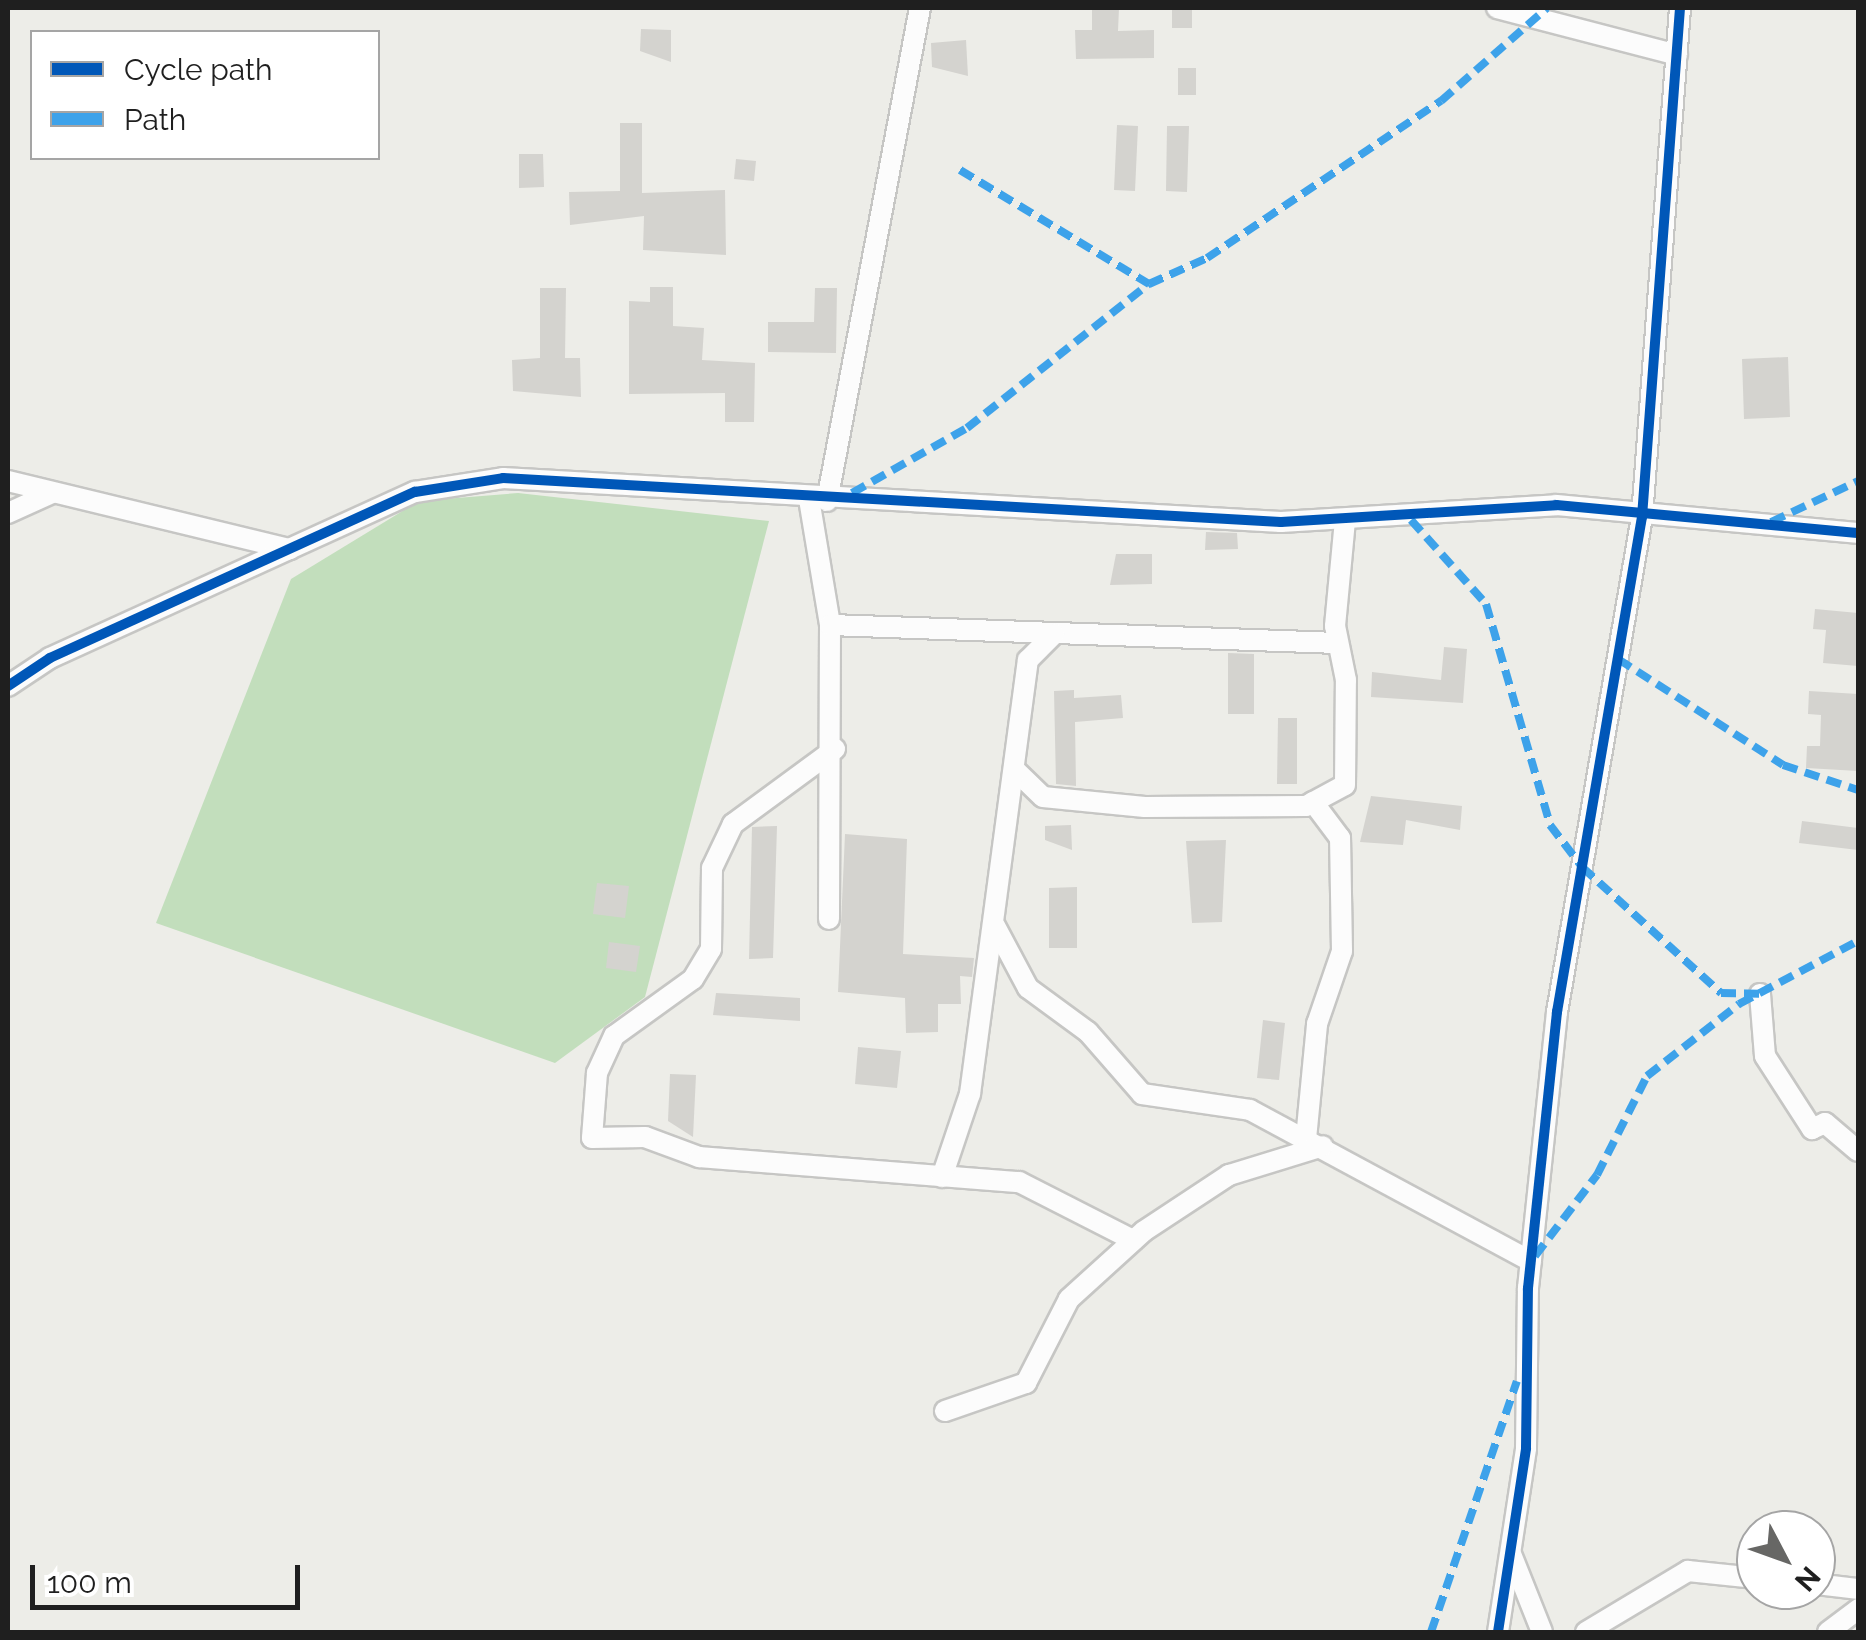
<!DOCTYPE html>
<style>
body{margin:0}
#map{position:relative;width:1866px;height:1640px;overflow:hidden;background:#edede8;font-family:Raleway,sans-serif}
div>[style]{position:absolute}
.forest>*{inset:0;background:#c2debc}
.building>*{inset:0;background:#d4d3cf}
.roads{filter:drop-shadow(2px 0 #c6c6c4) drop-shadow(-2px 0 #c6c6c4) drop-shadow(0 2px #c6c6c4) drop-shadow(0 -2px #c6c6c4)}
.street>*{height:20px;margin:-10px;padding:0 10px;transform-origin:10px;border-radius:10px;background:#fcfcfc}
.quiet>*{height:8px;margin-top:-4px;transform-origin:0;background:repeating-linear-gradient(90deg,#3da2ea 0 15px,transparent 0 23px)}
.cycleway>*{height:10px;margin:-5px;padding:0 5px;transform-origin:5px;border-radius:5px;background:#0057b8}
span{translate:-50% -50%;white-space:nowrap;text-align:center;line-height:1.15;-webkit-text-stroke:10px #fff;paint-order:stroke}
.frame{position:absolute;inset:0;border:10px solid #1f1f1f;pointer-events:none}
.legend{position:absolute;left:30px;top:30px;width:350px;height:130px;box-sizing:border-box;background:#fff;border:2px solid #a5a5a5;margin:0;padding:12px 18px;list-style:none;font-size:30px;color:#1f1f1f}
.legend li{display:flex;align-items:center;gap:20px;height:50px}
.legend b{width:50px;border:2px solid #a5a5a5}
.north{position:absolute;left:1736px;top:1510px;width:100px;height:100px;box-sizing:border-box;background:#fff;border:2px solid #a5a5a5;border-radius:50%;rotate:131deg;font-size:28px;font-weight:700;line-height:40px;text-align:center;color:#1f1f1f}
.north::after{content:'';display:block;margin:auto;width:35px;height:45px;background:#676765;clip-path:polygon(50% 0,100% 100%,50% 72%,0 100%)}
.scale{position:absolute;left:30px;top:1565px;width:270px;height:45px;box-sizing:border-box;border:5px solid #1f1f1f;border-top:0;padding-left:12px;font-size:30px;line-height:35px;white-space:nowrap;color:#1f1f1f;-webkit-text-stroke:8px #fff;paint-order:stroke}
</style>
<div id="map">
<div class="forest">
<i style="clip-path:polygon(518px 493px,769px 521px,645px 997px,555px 1063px,156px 923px,291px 579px,419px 501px)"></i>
</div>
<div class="building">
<i style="clip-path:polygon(1092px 8px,1119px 8px,1118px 31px,1154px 30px,1154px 58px,1076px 59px,1075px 30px,1092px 30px)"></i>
<i style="clip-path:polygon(1172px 8px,1192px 8px,1192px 28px,1172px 28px)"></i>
<i style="clip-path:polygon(641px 29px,671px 30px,671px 62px,640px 51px)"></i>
<i style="clip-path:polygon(966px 40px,968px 76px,932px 67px,931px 43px)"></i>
<i style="clip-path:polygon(1178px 68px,1196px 68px,1196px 95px,1178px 95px)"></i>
<i style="clip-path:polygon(620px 123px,642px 123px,642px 193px,725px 190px,726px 255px,643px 250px,644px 216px,570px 225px,569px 192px,620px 191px)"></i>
<i style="clip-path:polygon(1117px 125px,1138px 126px,1135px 191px,1114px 190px)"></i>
<i style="clip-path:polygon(1167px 126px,1189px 126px,1187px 192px,1166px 191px)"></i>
<i style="clip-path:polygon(519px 154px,543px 154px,544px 187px,519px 188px)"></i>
<i style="clip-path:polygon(736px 159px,756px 161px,754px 181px,734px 179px)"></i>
<i style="clip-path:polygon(650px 287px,673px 287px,673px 326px,704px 328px,702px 360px,755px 363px,754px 422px,725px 422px,725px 393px,629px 394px,629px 301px,650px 302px)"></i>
<i style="clip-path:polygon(540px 288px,566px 288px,565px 358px,580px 358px,581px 397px,513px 391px,512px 360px,540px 358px)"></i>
<i style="clip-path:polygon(815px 288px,837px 288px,836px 353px,768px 352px,768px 322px,814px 322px)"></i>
<i style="clip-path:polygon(1788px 357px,1790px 417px,1744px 419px,1742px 359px)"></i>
<i style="clip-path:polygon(1206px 532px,1237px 533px,1238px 549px,1205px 550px)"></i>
<i style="clip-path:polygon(1116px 554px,1152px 554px,1152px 584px,1110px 585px)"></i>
<i style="clip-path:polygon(1815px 609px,1858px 613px,1858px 666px,1823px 663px,1826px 630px,1813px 629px)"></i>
<i style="clip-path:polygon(1444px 647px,1467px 649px,1463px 703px,1371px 697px,1372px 672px,1441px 680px)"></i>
<i style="clip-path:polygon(1228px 653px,1254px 654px,1254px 714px,1228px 714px)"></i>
<i style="clip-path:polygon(1074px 690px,1074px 698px,1121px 695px,1123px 718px,1075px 722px,1076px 786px,1056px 784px,1054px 691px)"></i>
<i style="clip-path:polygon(1809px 691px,1858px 694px,1858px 771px,1806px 768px,1807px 746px,1820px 746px,1821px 715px,1808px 714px)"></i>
<i style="clip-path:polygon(1278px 718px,1297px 718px,1297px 784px,1277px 784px)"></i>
<i style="clip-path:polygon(1371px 796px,1462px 806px,1460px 830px,1406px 820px,1403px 845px,1360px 842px)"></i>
<i style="clip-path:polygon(1802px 821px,1858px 828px,1858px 850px,1799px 843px)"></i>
<i style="clip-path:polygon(1071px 825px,1072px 850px,1045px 840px,1045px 826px)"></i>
<i style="clip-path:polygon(777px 826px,773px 958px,749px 959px,752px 827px)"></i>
<i style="clip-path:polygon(845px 834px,907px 839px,903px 954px,974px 958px,972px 977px,960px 976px,961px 1004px,938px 1004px,938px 1032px,906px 1033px,905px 998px,838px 992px)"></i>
<i style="clip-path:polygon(1226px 840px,1222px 922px,1192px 923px,1186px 841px)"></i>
<i style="clip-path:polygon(597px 883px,629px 886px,625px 918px,593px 914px)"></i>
<i style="clip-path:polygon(1077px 887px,1077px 948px,1049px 948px,1049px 888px)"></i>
<i style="clip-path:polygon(609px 942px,640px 946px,636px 972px,606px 968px)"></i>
<i style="clip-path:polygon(716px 993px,800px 998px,800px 1021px,713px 1015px)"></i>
<i style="clip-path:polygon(1263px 1020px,1285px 1023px,1279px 1080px,1257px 1078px)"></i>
<i style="clip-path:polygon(858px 1047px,901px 1051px,897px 1088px,855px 1084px)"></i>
<i style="clip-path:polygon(670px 1074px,696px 1075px,693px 1137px,668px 1121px)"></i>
</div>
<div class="roads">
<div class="street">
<i style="left:1497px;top:8px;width:186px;rotate:14.6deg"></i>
<i style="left:8px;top:481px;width:290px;rotate:13.6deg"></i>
<i style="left:809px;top:499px;width:128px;rotate:80.5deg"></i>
<i style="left:830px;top:625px;width:294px;rotate:90.2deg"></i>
<i style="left:827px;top:501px;width:502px;rotate:-79.32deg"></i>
<i style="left:8px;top:513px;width:48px;rotate:-24.4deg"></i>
<i style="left:830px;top:625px;width:508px;rotate:2.03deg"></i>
<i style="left:8px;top:686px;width:50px;rotate:-33.7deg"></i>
<i style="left:50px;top:658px;width:401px;rotate:-24.5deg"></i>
<i style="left:415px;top:492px;width:89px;rotate:-9deg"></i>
<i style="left:503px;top:478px;width:779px;rotate:3.24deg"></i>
<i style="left:1281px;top:522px;width:276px;rotate:-3.5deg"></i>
<i style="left:1556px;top:505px;width:303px;rotate:5.3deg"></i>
<i style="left:835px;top:749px;width:127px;rotate:143.7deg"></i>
<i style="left:733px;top:824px;width:49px;rotate:115.5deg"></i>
<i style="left:712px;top:868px;width:81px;rotate:90.7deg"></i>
<i style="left:711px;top:949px;width:35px;rotate:121deg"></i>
<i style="left:693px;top:979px;width:97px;rotate:144.2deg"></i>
<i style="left:614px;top:1036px;width:41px;rotate:114.7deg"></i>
<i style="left:597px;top:1073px;width:65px;rotate:94.4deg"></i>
<i style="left:592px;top:1138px;width:53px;rotate:-1.1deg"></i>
<i style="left:645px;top:1137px;width:58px;rotate:20.3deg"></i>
<i style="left:699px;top:1157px;width:321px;rotate:4.5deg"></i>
<i style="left:1019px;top:1182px;width:128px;rotate:27deg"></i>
<i style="left:1016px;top:771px;width:37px;rotate:44deg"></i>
<i style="left:1043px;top:797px;width:102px;rotate:5.6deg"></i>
<i style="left:1145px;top:807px;width:161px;rotate:-0.4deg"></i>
<i style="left:1306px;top:806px;width:44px;rotate:-28.3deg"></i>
<i style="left:1345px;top:785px;width:105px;rotate:-89.5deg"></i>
<i style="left:1346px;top:680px;width:55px;rotate:-101.5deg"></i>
<i style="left:1335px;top:626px;width:105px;rotate:-84.6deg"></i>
<i style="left:995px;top:926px;width:70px;rotate:62deg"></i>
<i style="left:1028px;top:988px;width:74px;rotate:36.3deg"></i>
<i style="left:1088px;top:1032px;width:82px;rotate:48.9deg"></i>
<i style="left:1142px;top:1094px;width:109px;rotate:8.4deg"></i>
<i style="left:1250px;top:1110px;width:319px;rotate:28.3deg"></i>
<i style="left:1760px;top:994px;width:62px;rotate:85.4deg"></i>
<i style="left:1765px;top:1056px;width:87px;rotate:57.2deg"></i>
<i style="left:1812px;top:1129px;width:14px;rotate:-25deg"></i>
<i style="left:1825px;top:1123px;width:43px;rotate:40.3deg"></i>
<i style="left:1306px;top:1139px;width:116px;rotate:-84.5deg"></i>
<i style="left:1317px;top:1024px;width:77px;rotate:-71.1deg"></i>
<i style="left:1342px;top:951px;width:113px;rotate:-91deg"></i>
<i style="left:1340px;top:838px;width:45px;rotate:-126.9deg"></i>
<i style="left:942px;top:1177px;width:88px;rotate:-71.4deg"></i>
<i style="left:970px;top:1094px;width:438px;rotate:-82.4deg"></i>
<i style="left:1028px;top:660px;width:37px;rotate:-45deg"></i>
<i style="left:945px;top:1411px;width:86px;rotate:-19.1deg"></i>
<i style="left:1026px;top:1383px;width:94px;rotate:-62.9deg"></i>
<i style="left:1069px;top:1299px;width:101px;rotate:-42.2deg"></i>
<i style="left:1144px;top:1231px;width:102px;rotate:-33.4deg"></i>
<i style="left:1229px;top:1175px;width:98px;rotate:-17.1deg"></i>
<i style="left:1511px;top:1554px;width:84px;rotate:68.3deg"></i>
<i style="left:1816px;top:1584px;width:42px;rotate:6.8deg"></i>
<i style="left:1498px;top:1632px;width:186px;rotate:-81.3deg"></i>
<i style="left:1526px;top:1448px;width:160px;rotate:-89.3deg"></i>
<i style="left:1528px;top:1288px;width:278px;rotate:-84deg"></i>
<i style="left:1557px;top:1012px;width:502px;rotate:-80.26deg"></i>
<i style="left:1642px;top:517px;width:510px;rotate:-85.73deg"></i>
<i style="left:1586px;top:1632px;width:119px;rotate:-30.9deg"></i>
<i style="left:1688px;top:1571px;width:68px;rotate:5.9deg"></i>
<i style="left:1828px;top:1632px;width:38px;rotate:-37deg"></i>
</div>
</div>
<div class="quiet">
<i style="left:960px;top:170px;width:221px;rotate:31.1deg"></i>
<i style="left:1149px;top:284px;width:64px;rotate:-24.1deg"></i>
<i style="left:1207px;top:258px;width:282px;rotate:-33.9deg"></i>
<i style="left:1441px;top:101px;width:141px;rotate:-41.3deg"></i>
<i style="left:852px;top:493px;width:132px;rotate:-29.5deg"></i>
<i style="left:967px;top:428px;width:232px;rotate:-38.4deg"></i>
<i style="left:1411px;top:520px;width:113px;rotate:48.2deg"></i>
<i style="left:1486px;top:604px;width:230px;rotate:73.8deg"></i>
<i style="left:1550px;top:825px;width:53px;rotate:52.7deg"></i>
<i style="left:1582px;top:867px;width:188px;rotate:42.2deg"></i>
<i style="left:1721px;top:993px;width:39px;rotate:1deg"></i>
<i style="left:1771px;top:522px;width:96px;rotate:-25.2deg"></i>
<i style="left:1618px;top:659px;width:196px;rotate:32.7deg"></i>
<i style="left:1783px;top:765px;width:79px;rotate:18.4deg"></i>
<i style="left:1535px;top:1256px;width:102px;rotate:-52.6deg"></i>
<i style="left:1597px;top:1175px;width:111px;rotate:-63.2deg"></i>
<i style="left:1647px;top:1076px;width:117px;rotate:-38deg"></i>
<i style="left:1739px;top:1004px;width:135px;rotate:-27.9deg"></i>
<i style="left:1431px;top:1632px;width:265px;rotate:-71.1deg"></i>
</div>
<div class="cycleway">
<i style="left:8px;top:686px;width:50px;rotate:-33.7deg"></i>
<i style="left:50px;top:658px;width:401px;rotate:-24.5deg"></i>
<i style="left:415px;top:492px;width:89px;rotate:-9deg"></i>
<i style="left:503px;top:478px;width:779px;rotate:3.24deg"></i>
<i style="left:1281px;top:522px;width:276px;rotate:-3.5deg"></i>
<i style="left:1556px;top:505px;width:303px;rotate:5.3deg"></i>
<i style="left:1498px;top:1632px;width:186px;rotate:-81.3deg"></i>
<i style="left:1526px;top:1448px;width:160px;rotate:-89.3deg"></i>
<i style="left:1528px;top:1288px;width:278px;rotate:-84deg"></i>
<i style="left:1557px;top:1012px;width:502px;rotate:-80.26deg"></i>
<i style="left:1642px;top:517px;width:510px;rotate:-85.73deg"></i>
</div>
<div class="frame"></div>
<ul class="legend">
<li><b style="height:12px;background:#0057b8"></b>Cycle path</li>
<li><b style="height:12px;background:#3da2ea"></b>Path</li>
</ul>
<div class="north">N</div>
<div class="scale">100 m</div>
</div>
